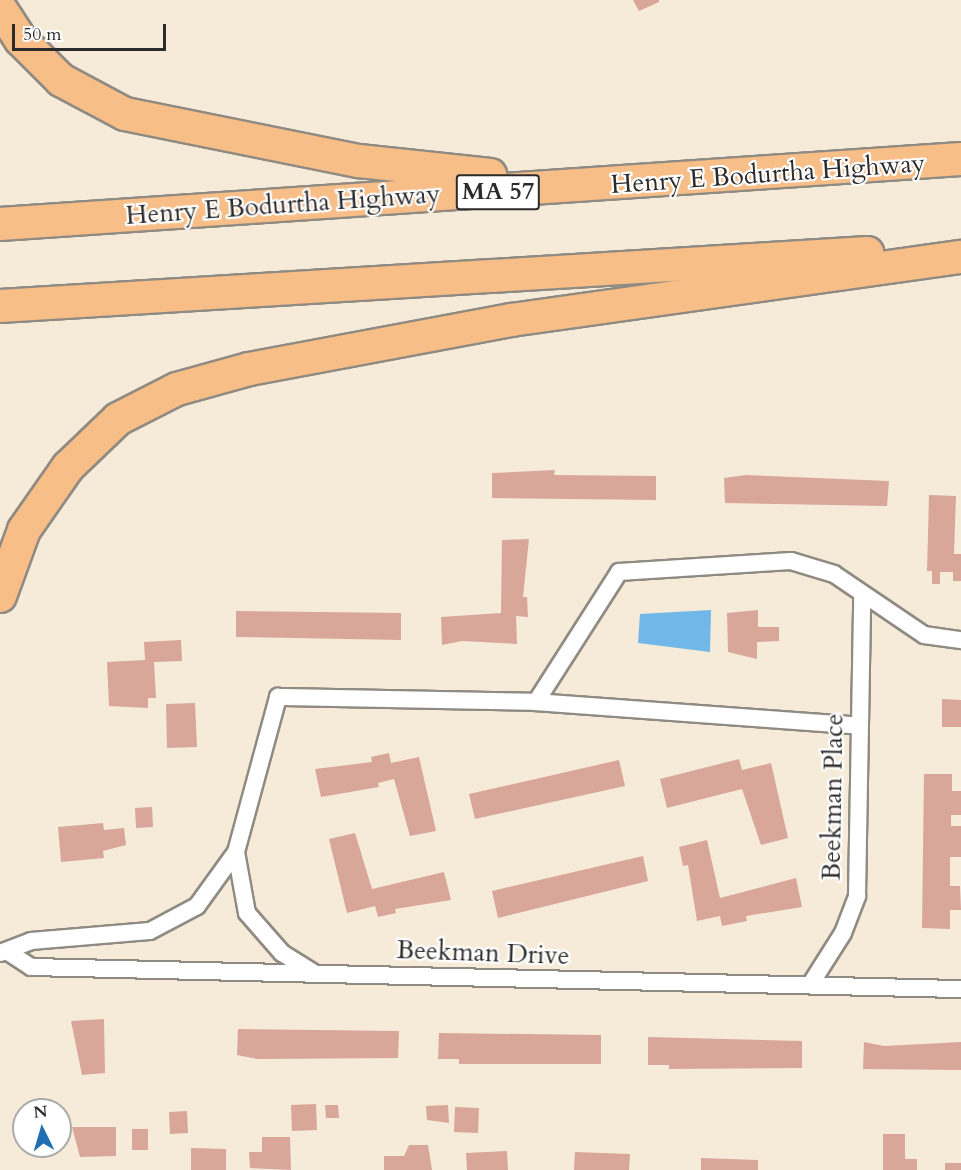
<!DOCTYPE html>
<style>
body{margin:0}
#map{position:relative;width:961px;height:1170px;overflow:hidden;background:#f6ebd9;font-family:Cardo,serif}
div>[style]{position:absolute}
.water>*{inset:0;background:#71b8e8}
.building>*{inset:0;background:#d8a79a}
.roads{filter:drop-shadow(2px 0 #908b82) drop-shadow(-2px 0 #908b82) drop-shadow(0 2px #908b82) drop-shadow(0 -2px #908b82)}
.street>*{height:16px;margin:-8px;padding:0 8px;transform-origin:8px;border-radius:8px;background:#fff}
.highway>*{height:32px;margin:-16px;padding:0 16px;transform-origin:16px;border-radius:16px;background:#f7be88}
span{translate:-50% -50%;white-space:nowrap;text-align:center;line-height:1.15;-webkit-text-stroke:4.5px #fff;paint-order:stroke}
.shield-label span{padding:2px 4px;background:#fff;border:2px solid;border-radius:4px;-webkit-text-stroke-width:0}
.shield-label{font-size:24px;color:#2b2b2b;font-weight:700}
.street-label{font-size:26px;color:#2b2b2b}
.north{position:absolute;left:12px;top:1098px;width:60px;height:60px;box-sizing:border-box;background:#fff;border:2px solid #aaa;border-radius:50%;rotate:355deg;font-size:16px;font-weight:700;line-height:24px;text-align:center;color:#2b2b2b}
.north::after{content:'';display:block;margin:auto;width:21px;height:27px;background:#1f6fb2;clip-path:polygon(50% 0,100% 100%,50% 72%,0 100%)}
.scale{position:absolute;left:12px;top:24px;width:154px;height:27px;box-sizing:border-box;border:3px solid #2b2b2b;border-top:0;padding-left:8px;font-size:18px;line-height:21px;white-space:nowrap;color:#2b2b2b;-webkit-text-stroke:4px #fff;paint-order:stroke}
</style>
<div id="map">
<div class="water">
<i style="clip-path:polygon(711px 610px,710px 652px,638px 643px,640px 614px)"></i>
</div>
<div class="building">
<i style="clip-path:polygon(633px 0,659px 0,659px 2px,639px 11px)"></i>
<i style="clip-path:polygon(555px 470px,554px 475px,656px 476px,656px 500px,492px 498px,492px 473px)"></i>
<i style="clip-path:polygon(746px 475px,889px 481px,887px 506px,725px 503px,724px 478px)"></i>
<i style="clip-path:polygon(929px 495px,956px 496px,954px 554px,961px 554px,961px 581px,953px 581px,953px 572px,940px 572px,940px 584px,932px 584px,932px 571px,927px 571px)"></i>
<i style="clip-path:polygon(529px 539px,523px 597px,527px 597px,528px 617px,516px 616px,517px 644px,462px 641px,442px 645px,441px 617px,501px 613px,502px 540px)"></i>
<i style="clip-path:polygon(758px 610px,758px 627px,779px 627px,779px 641px,757px 642px,757px 659px,728px 652px,727px 613px)"></i>
<i style="clip-path:polygon(236px 611px,401px 613px,401px 640px,236px 637px)"></i>
<i style="clip-path:polygon(181px 640px,182px 661px,154px 662px,156px 698px,148px 698px,148px 708px,109px 706px,107px 662px,145px 660px,144px 642px)"></i>
<i style="clip-path:polygon(942px 699px,961px 700px,961px 727px,942px 727px)"></i>
<i style="clip-path:polygon(195px 703px,197px 747px,167px 748px,166px 704px)"></i>
<i style="clip-path:polygon(389px 753px,391px 763px,419px 757px,436px 831px,410px 836px,394px 779px,378px 783px,379px 787px,321px 797px,315px 769px,372px 762px,371px 757px)"></i>
<i style="clip-path:polygon(739px 759px,742px 770px,771px 763px,788px 838px,761px 845px,742px 789px,667px 808px,660px 779px)"></i>
<i style="clip-path:polygon(619px 760px,625px 786px,475px 819px,469px 794px)"></i>
<i style="clip-path:polygon(924px 774px,952px 774px,952px 791px,961px 791px,961px 815px,951px 815px,951px 826px,961px 826px,961px 857px,950px 857px,950px 886px,960px 886px,961px 910px,950px 910px,950px 929px,922px 928px)"></i>
<i style="clip-path:polygon(152px 807px,153px 827px,136px 828px,135px 808px)"></i>
<i style="clip-path:polygon(103px 823px,104px 830px,124px 828px,126px 845px,103px 851px,104px 858px,61px 862px,58px 827px)"></i>
<i style="clip-path:polygon(355px 833px,372px 889px,444px 872px,451px 900px,395px 909px,396px 913px,378px 917px,375px 906px,347px 913px,329px 839px)"></i>
<i style="clip-path:polygon(707px 840px,720px 898px,796px 878px,802px 907px,746px 916px,747px 921px,722px 926px,720px 916px,697px 921px,688px 865px,683px 866px,679px 847px)"></i>
<i style="clip-path:polygon(643px 856px,648px 881px,498px 918px,492px 891px)"></i>
<i style="clip-path:polygon(104px 1019px,105px 1073px,82px 1075px,71px 1021px)"></i>
<i style="clip-path:polygon(238px 1029px,399px 1031px,398px 1058px,257px 1059px,237px 1055px)"></i>
<i style="clip-path:polygon(439px 1033px,601px 1035px,601px 1064px,459px 1064px,459px 1059px,438px 1059px)"></i>
<i style="clip-path:polygon(648px 1037px,802px 1041px,802px 1068px,669px 1069px,669px 1065px,648px 1065px)"></i>
<i style="clip-path:polygon(864px 1042px,884px 1046px,961px 1042px,961px 1070px,863px 1069px)"></i>
<i style="clip-path:polygon(316px 1104px,317px 1130px,292px 1131px,291px 1105px)"></i>
<i style="clip-path:polygon(325px 1105px,338px 1105px,339px 1118px,326px 1118px)"></i>
<i style="clip-path:polygon(448px 1105px,449px 1123px,427px 1120px,426px 1106px)"></i>
<i style="clip-path:polygon(455px 1107px,479px 1108px,478px 1133px,454px 1132px)"></i>
<i style="clip-path:polygon(187px 1111px,188px 1133px,170px 1134px,169px 1112px)"></i>
<i style="clip-path:polygon(72px 1127px,116px 1127px,116px 1156px,80px 1157px)"></i>
<i style="clip-path:polygon(132px 1129px,148px 1129px,148px 1150px,132px 1150px)"></i>
<i style="clip-path:polygon(883px 1134px,905px 1134px,905px 1159px,917px 1159px,917px 1170px,883px 1170px)"></i>
<i style="clip-path:polygon(262px 1137px,290px 1137px,291px 1170px,250px 1168px,249px 1152px,262px 1152px)"></i>
<i style="clip-path:polygon(409px 1145px,428px 1145px,432px 1170px,384px 1170px,384px 1156px,404px 1156px)"></i>
<i style="clip-path:polygon(191px 1148px,226px 1149px,226px 1170px,191px 1170px)"></i>
<i style="clip-path:polygon(507px 1151px,508px 1170px,467px 1170px,466px 1153px)"></i>
<i style="clip-path:polygon(575px 1152px,630px 1154px,629px 1170px,574px 1170px)"></i>
<i style="clip-path:polygon(701px 1158px,758px 1160px,758px 1170px,701px 1170px)"></i>
<i style="clip-path:polygon(945px 1163px,961px 1163px,961px 1170px,945px 1170px)"></i>
</div>
<div class="roads">
<div class="street">
<i style="left:536px;top:702px;width:324px;rotate:4.2deg"></i>
<i style="left:236px;top:852px;width:62px;rotate:79.8deg"></i>
<i style="left:247px;top:913px;width:53px;rotate:48.8deg"></i>
<i style="left:282px;top:953px;width:36px;rotate:32deg"></i>
<i style="left:8px;top:952px;width:27px;rotate:33deg"></i>
<i style="left:31px;top:967px;width:930px;rotate:1.36deg"></i>
<i style="left:0;top:953px;width:33px;rotate:-21deg"></i>
<i style="left:31px;top:941px;width:119px;rotate:-4.8deg"></i>
<i style="left:150px;top:931px;width:53px;rotate:-28deg"></i>
<i style="left:197px;top:906px;width:67px;rotate:-54.2deg"></i>
<i style="left:236px;top:852px;width:161px;rotate:-74.8deg"></i>
<i style="left:278px;top:697px;width:258px;rotate:1.1deg"></i>
<i style="left:536px;top:702px;width:154px;rotate:-57.4deg"></i>
<i style="left:619px;top:572px;width:172px;rotate:-3.7deg"></i>
<i style="left:791px;top:561px;width:45px;rotate:16.8deg"></i>
<i style="left:834px;top:574px;width:109px;rotate:34.1deg"></i>
<i style="left:924px;top:635px;width:37px;rotate:8deg"></i>
<i style="left:810px;top:985px;width:62px;rotate:-57.6deg"></i>
<i style="left:843px;top:933px;width:40px;rotate:-69deg"></i>
<i style="left:857px;top:896px;width:298px;rotate:-89deg"></i>
</div>
<div class="highway">
<i style="left:0;top:8px;width:38px;rotate:57deg"></i>
<i style="left:21px;top:40px;width:57px;rotate:45deg"></i>
<i style="left:61px;top:80px;width:72px;rotate:28deg"></i>
<i style="left:125px;top:114px;width:239px;rotate:11.4deg"></i>
<i style="left:359px;top:161px;width:132px;rotate:6.1deg"></i>
<i style="left:0;top:224px;width:963px;rotate:-3.87deg"></i>
<i style="left:0;top:306px;width:869px;rotate:-3.5deg"></i>
<i style="left:0;top:596px;width:70px;rotate:-70deg"></i>
<i style="left:24px;top:530px;width:77px;rotate:-55.1deg"></i>
<i style="left:68px;top:467px;width:69px;rotate:-43.8deg"></i>
<i style="left:118px;top:419px;width:66px;rotate:-27deg"></i>
<i style="left:177px;top:389px;width:75px;rotate:-15.5deg"></i>
<i style="left:249px;top:369px;width:267px;rotate:-10.6deg"></i>
<i style="left:511px;top:320px;width:454px;rotate:-8deg"></i>
</div>
</div>
<div class="shield-label">
<span style="left:498px;top:192px">MA 57</span>
</div>
<div class="street-label">
<span style="left:768px;top:174px;rotate:-4deg">Henry E Bodurtha Highway</span>
<span style="left:283px;top:205px;rotate:-4deg">Henry E Bodurtha Highway</span>
<span style="left:833px;top:797px;rotate:-89deg">Beekman Place</span>
<span style="left:483px;top:953px;rotate:2deg">Beekman Drive</span>
</div>
<div class="north">N</div>
<div class="scale">50 m</div>
</div>
